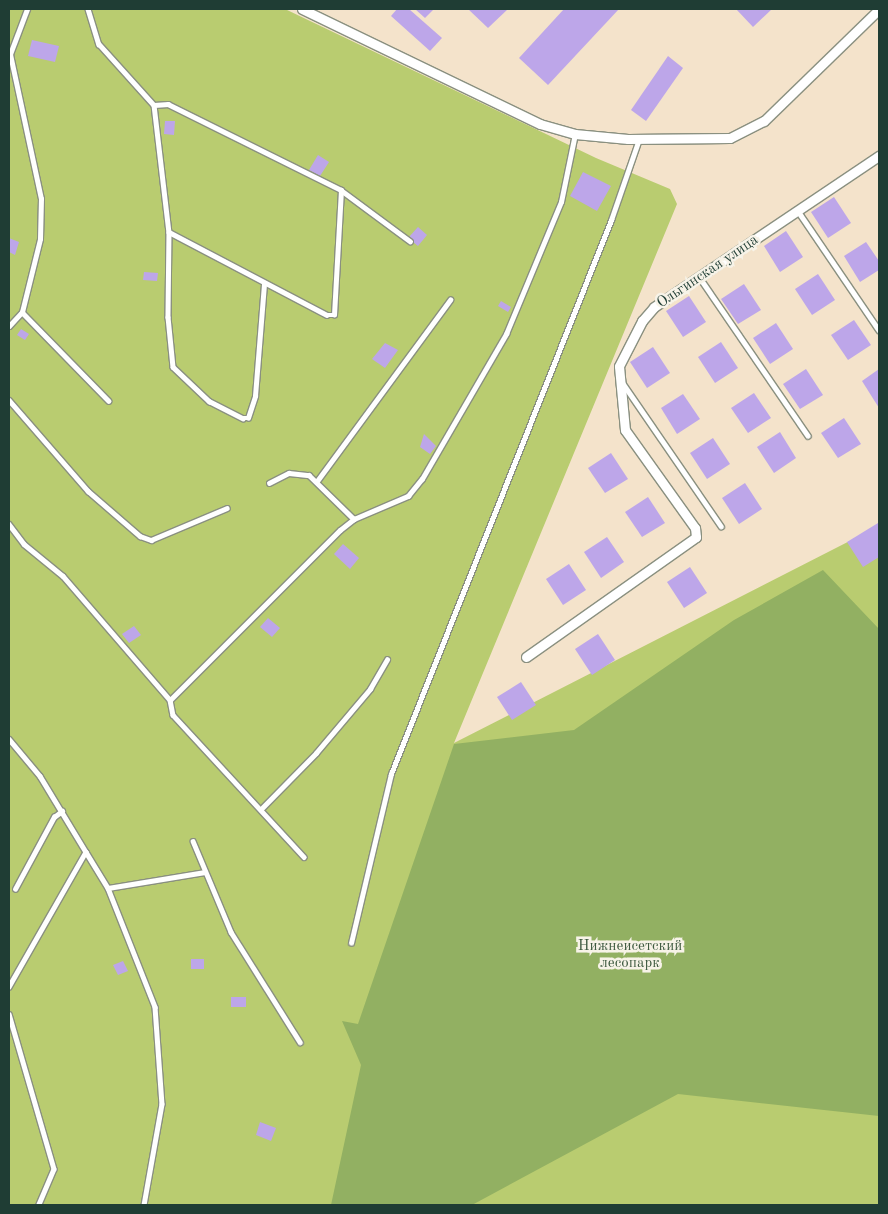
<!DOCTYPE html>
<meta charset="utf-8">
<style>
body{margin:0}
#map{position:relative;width:888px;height:1214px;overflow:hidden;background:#f4e3cb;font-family:"Old Standard TT",serif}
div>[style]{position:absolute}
.green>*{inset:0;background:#b9cc70}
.forest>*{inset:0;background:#92b062}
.building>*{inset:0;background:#bda6e9}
.roads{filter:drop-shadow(1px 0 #8a9080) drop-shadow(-1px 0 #8a9080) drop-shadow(0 1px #8a9080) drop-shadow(0 -1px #8a9080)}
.service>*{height:4.5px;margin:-2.25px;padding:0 2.25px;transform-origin:2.25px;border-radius:2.25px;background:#fff}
.minor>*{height:9px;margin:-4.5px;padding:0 4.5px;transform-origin:4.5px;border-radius:4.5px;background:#fff}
span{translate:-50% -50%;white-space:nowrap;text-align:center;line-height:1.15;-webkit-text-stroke:5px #f7f3e8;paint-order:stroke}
.street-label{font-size:15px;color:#1f3d34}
.park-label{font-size:15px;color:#3e5a40}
.frame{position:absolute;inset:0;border:10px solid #1f3d34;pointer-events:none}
</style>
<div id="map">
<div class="green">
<i style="clip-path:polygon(9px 9px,285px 9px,596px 158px,670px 189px,677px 204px,454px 743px,879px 526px,879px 1205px,9px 1205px)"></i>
</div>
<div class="forest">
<i style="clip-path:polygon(823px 570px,879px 629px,879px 1116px,678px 1094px,472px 1205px,331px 1205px,361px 1065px,342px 1021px,358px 1024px,454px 744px,574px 730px,734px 620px)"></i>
</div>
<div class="building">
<i style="clip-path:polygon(397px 9px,409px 9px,442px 38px,430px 51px,391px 16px)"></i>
<i style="clip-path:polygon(415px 9px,434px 9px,425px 18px)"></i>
<i style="clip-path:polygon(468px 9px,508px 9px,488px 28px)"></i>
<i style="clip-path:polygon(564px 9px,619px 9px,548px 85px,519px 58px)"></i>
<i style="clip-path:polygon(736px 9px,772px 9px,753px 27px)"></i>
<i style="clip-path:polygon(32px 40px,59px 46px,55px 62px,28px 56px)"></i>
<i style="clip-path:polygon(668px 56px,683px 68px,646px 121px,631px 110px)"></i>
<i style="clip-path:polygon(165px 121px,175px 121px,174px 135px,164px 134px)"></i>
<i style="clip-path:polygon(318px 155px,329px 162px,320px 176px,309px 170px)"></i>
<i style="clip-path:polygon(583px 172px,611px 186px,597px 211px,570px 196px)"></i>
<i style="clip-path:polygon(834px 197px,851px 223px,828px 238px,811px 212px)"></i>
<i style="clip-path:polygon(418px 227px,427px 235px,418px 246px,408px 238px)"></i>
<i style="clip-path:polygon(786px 231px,803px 257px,780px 272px,764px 246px)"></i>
<i style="clip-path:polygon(9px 238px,19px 242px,15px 255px,9px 252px)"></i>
<i style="clip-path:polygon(866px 242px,879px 261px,879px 270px,860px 282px,844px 256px)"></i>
<i style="clip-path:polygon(144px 272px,158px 273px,157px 281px,143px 280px)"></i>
<i style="clip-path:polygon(818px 274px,835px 300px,812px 315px,795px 289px)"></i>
<i style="clip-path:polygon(744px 284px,761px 310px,738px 324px,721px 299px)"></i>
<i style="clip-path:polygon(689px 296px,706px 322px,683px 337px,666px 311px)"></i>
<i style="clip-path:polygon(501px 301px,511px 307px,508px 312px,498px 306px)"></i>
<i style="clip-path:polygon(854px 320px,871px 345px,848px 360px,831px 335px)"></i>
<i style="clip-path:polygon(776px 323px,793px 349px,770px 364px,753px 338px)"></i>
<i style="clip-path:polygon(21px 329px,29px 334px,25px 340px,17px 335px)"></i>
<i style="clip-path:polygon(721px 342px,738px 368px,715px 383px,698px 357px)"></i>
<i style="clip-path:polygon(385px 343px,398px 350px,385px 368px,372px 359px)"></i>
<i style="clip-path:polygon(653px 347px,670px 373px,647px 388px,630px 362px)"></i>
<i style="clip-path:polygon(806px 369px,823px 395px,800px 409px,783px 384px)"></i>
<i style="clip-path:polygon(879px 369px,879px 408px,862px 381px)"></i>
<i style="clip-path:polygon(754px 393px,771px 418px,748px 433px,731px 408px)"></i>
<i style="clip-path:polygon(683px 394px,700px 419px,677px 434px,661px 408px)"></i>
<i style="clip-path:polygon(844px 418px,861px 444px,838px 458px,821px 433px)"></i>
<i style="clip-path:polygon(780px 432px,796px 458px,774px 473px,757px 447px)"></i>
<i style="clip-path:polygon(424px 434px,436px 446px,430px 454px,420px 447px)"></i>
<i style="clip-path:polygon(713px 438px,730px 464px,707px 479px,690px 453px)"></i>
<i style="clip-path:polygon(611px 453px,628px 479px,605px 493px,588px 468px)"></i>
<i style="clip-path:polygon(745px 483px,762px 509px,739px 524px,722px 498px)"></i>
<i style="clip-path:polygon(648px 497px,665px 523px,642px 537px,625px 512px)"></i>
<i style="clip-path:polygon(878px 523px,879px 557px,863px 567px,847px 542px)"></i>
<i style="clip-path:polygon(607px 537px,624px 562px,601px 578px,584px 552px)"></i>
<i style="clip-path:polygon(343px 544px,359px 558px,350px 569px,334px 554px)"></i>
<i style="clip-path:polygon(569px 564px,586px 590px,563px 605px,546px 579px)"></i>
<i style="clip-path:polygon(690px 567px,707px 593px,684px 608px,667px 582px)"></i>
<i style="clip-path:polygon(268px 618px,280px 628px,272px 637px,260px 627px)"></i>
<i style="clip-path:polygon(134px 626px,141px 635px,129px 643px,122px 634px)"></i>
<i style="clip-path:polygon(598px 634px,615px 660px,592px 675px,575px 649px)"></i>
<i style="clip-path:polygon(521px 682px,536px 705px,512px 720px,497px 697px)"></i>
<i style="clip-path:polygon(191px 959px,204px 959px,204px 969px,191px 969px)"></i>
<i style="clip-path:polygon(123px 961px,128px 971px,118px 975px,113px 965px)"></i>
<i style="clip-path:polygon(231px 997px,246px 997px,246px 1007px,231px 1007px)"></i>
<i style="clip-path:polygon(260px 1122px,276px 1128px,271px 1141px,256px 1135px)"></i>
</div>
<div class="roads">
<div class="service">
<i style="left:88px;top:9px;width:37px;rotate:73deg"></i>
<i style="left:99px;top:44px;width:82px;rotate:48deg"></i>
<i style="left:154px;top:105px;width:128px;rotate:83.3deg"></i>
<i style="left:169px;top:232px;width:85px;rotate:90.7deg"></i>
<i style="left:168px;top:317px;width:50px;rotate:84.3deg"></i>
<i style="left:173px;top:367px;width:50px;rotate:43.4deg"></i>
<i style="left:209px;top:401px;width:38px;rotate:27deg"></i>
<i style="left:243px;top:418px;width:5px"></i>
<i style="left:248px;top:418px;width:23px;rotate:-72deg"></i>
<i style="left:255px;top:396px;width:113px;rotate:-85.4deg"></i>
<i style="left:9px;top:57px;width:51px;rotate:-69.4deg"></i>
<i style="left:154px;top:105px;width:14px;rotate:-4deg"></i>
<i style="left:168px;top:104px;width:193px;rotate:26.4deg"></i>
<i style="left:341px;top:190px;width:86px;rotate:36.5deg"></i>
<i style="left:798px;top:211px;width:144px;rotate:55.8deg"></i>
<i style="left:169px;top:232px;width:178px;rotate:27.7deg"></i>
<i style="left:327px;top:315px;width:7px"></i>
<i style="left:334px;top:315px;width:125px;rotate:-86.8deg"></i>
<i style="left:700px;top:278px;width:191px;rotate:55.6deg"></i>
<i style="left:22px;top:312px;width:124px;rotate:45.7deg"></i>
<i style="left:9px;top:326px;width:19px;rotate:-47deg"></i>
<i style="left:22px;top:312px;width:75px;rotate:-76.1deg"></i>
<i style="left:40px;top:239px;width:40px;rotate:-88.6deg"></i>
<i style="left:41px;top:199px;width:148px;rotate:-102.1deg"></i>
<i style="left:622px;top:382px;width:175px;rotate:55.5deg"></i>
<i style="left:9px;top:400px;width:121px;rotate:49deg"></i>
<i style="left:88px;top:491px;width:69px;rotate:40.9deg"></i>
<i style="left:140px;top:536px;width:12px;rotate:20deg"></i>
<i style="left:151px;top:540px;width:82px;rotate:-22.8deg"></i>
<i style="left:317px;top:481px;width:225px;rotate:-53.7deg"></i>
<i style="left:269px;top:483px;width:22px;rotate:-27deg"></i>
<i style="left:289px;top:473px;width:20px;rotate:6deg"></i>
<i style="left:309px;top:475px;width:63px;rotate:44.4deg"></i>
<i style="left:9px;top:524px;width:25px;rotate:53deg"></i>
<i style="left:24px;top:544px;width:50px;rotate:39.4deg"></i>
<i style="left:63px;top:576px;width:164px;rotate:49.2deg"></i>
<i style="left:170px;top:700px;width:15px;rotate:79deg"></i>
<i style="left:173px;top:715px;width:193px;rotate:47.3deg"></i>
<i style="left:170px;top:700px;width:240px;rotate:-45deg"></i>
<i style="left:340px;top:530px;width:18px;rotate:-38deg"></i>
<i style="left:354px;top:519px;width:59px;rotate:-23.1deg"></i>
<i style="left:408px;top:496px;width:22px;rotate:-51deg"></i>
<i style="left:422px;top:479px;width:168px;rotate:-59.9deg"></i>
<i style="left:506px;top:334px;width:143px;rotate:-67.4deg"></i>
<i style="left:561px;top:202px;width:69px;rotate:-78.4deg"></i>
<i style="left:9px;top:739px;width:48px;rotate:50deg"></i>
<i style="left:40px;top:776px;width:89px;rotate:58.8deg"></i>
<i style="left:86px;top:852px;width:155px;rotate:119.7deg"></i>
<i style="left:262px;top:808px;width:77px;rotate:-45.5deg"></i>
<i style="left:316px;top:753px;width:84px;rotate:-49.8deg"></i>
<i style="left:370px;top:689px;width:34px;rotate:-60deg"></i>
<i style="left:193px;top:841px;width:99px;rotate:67.3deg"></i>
<i style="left:231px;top:932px;width:130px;rotate:57.9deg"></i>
<i style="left:86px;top:852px;width:42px;rotate:58.6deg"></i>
<i style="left:108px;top:888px;width:128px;rotate:68.4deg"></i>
<i style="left:155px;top:1007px;width:97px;rotate:85.9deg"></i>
<i style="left:162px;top:1104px;width:103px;rotate:100.1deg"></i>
<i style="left:108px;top:888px;width:98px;rotate:-9.4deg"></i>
<i style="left:15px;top:889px;width:82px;rotate:-61.6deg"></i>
<i style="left:54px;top:817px;width:10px;rotate:-37deg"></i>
<i style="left:351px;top:943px;width:174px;rotate:-76.7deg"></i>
<i style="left:391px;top:774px;width:596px;rotate:-68.34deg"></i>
<i style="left:611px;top:220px;width:86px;rotate:-70.9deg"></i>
<i style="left:9px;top:1014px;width:161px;rotate:73.8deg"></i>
<i style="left:54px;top:1169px;width:39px;rotate:113deg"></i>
</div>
<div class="minor">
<i style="left:302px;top:9px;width:264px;rotate:25.8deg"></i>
<i style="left:540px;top:124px;width:36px;rotate:16deg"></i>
<i style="left:575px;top:134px;width:53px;rotate:5.4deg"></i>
<i style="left:628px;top:139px;width:102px;rotate:-0.6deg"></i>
<i style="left:730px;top:138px;width:38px;rotate:-27deg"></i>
<i style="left:764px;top:121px;width:161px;rotate:-44.2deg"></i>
<i style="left:526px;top:657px;width:208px;rotate:-35.2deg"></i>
<i style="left:696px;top:537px;width:9px;rotate:-96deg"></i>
<i style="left:695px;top:528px;width:120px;rotate:-125.5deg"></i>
<i style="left:625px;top:430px;width:64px;rotate:-95.4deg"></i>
<i style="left:619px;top:366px;width:51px;rotate:-62.9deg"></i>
<i style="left:642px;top:321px;width:18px;rotate:-49deg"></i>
<i style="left:654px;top:307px;width:271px;rotate:-33.9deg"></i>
</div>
</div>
<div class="street-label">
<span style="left:708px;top:272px;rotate:-34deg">Ольгинская улица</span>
</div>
<div class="park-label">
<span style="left:630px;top:955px">Нижнеисетский<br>лесопарк</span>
</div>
<div class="frame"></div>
</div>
